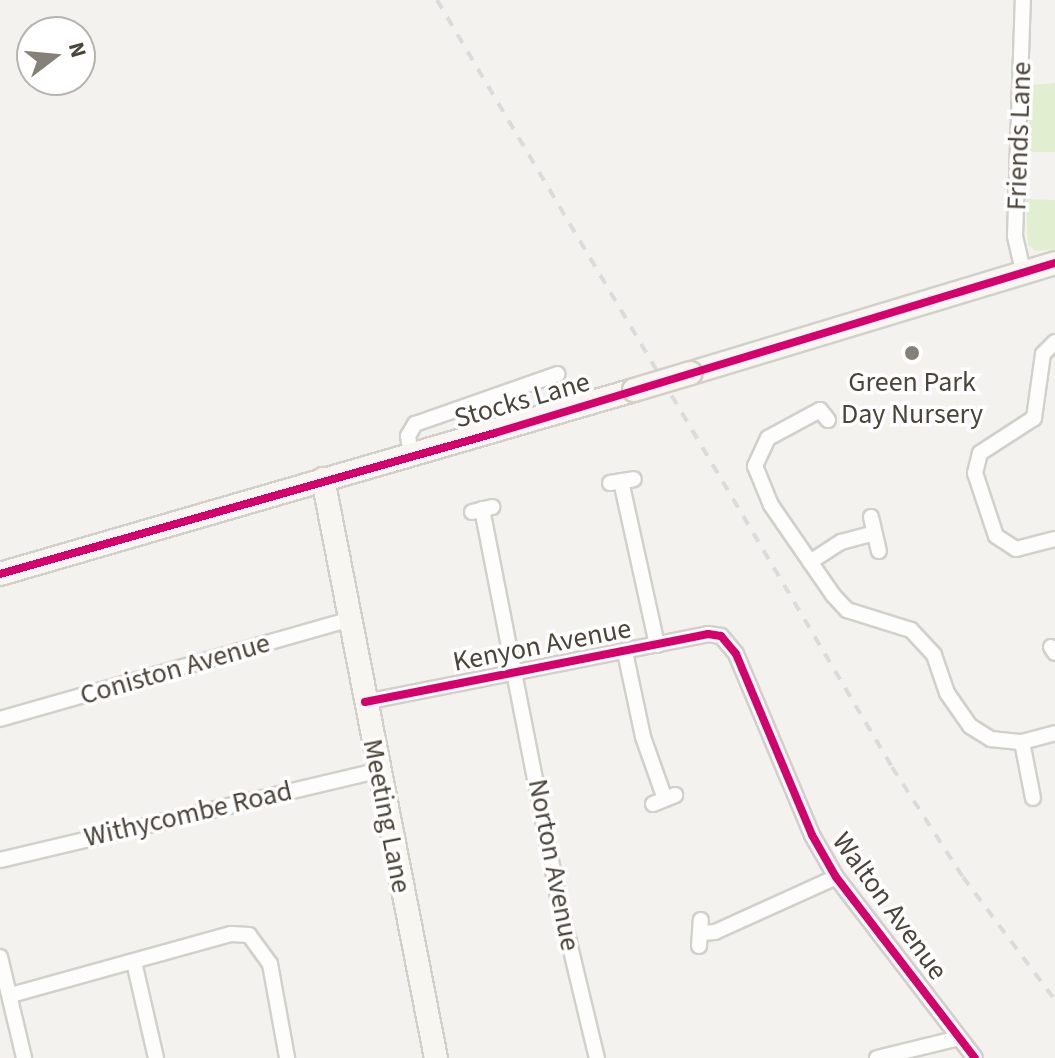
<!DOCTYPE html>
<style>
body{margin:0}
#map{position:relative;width:1055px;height:1058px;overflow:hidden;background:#f4f2ee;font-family:"Source Sans 3",sans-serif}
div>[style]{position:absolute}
.green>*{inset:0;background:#e1eecf}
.roads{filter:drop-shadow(2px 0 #d2d0cb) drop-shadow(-2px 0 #d2d0cb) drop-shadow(0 2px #d2d0cb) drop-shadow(0 -2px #d2d0cb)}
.street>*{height:14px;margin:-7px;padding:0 7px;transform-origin:7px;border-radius:7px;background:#fdfdfc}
.secondary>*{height:22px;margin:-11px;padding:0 11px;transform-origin:11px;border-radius:11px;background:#f7f6f1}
.rail>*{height:4px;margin-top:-2px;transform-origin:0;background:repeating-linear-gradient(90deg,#dbdbda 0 10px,transparent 0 20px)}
.bridges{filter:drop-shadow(2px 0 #d3cfc5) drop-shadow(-2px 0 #d3cfc5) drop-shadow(0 2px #d3cfc5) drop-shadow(0 -2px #d3cfc5)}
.secondary-bridge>*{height:22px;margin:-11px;padding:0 11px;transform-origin:11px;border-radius:11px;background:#f7f6f1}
.cycleway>*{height:8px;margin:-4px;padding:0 4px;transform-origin:4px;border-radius:4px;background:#d6006c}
.dots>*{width:22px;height:22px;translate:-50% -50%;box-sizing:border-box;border:4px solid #fff;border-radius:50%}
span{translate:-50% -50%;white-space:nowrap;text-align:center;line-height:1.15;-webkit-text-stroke:7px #fff;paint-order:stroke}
.street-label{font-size:28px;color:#4b4439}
.poi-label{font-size:28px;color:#4b4439}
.north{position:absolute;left:16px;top:16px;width:80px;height:80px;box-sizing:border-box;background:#fff;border:2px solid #b7b4b0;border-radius:50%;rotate:74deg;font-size:22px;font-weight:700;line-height:32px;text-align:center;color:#4b4439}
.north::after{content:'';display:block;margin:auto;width:28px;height:36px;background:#868178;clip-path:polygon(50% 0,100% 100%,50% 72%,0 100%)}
</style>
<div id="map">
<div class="green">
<i style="clip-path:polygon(1055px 83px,1055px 152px,1026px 152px,1031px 85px)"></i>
<i style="clip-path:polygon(1026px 199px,1055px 200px,1055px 249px,1036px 251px,1028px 245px)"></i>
</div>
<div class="roads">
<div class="street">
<i style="left:1023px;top:271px;width:36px;rotate:-103deg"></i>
<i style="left:1015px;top:236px;width:236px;rotate:-88.1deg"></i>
<i style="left:1055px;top:342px;width:17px;rotate:135deg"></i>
<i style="left:1043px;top:354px;width:65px;rotate:98deg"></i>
<i style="left:1034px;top:418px;width:64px;rotate:147.1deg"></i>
<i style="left:980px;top:453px;width:21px;rotate:104deg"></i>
<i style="left:975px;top:473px;width:66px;rotate:71.6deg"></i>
<i style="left:996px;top:536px;width:24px;rotate:33deg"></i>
<i style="left:1016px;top:549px;width:40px;rotate:-14.4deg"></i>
<i style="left:828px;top:420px;width:13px;rotate:-129deg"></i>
<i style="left:820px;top:410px;width:59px;rotate:151.7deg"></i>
<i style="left:768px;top:438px;width:31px;rotate:115deg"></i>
<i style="left:755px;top:466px;width:42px;rotate:67.7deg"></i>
<i style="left:771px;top:505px;width:109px;rotate:55.4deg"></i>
<i style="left:833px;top:595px;width:21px;rotate:47deg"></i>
<i style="left:847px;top:610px;width:67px;rotate:17.4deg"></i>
<i style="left:911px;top:630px;width:34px;rotate:47deg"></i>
<i style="left:934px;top:655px;width:40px;rotate:71.1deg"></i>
<i style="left:947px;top:693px;width:40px;rotate:55.1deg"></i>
<i style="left:970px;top:726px;width:25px;rotate:32deg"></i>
<i style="left:991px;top:739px;width:31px;rotate:6deg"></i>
<i style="left:1022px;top:742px;width:34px;rotate:-15deg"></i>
<i style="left:411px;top:455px;width:19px;rotate:-99deg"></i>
<i style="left:408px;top:436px;width:14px;rotate:-60deg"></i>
<i style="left:415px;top:424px;width:151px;rotate:-19.3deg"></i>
<i style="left:621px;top:481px;width:168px;rotate:77.6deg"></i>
<i style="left:610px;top:483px;width:24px;rotate:-9deg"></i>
<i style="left:482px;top:509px;width:390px;rotate:78.9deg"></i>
<i style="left:557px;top:892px;width:171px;rotate:76.5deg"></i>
<i style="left:472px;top:512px;width:21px;rotate:-14deg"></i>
<i style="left:871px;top:517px;width:35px;rotate:77deg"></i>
<i style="left:810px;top:562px;width:37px;rotate:-33deg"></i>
<i style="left:841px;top:542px;width:34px;rotate:-15deg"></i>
<i style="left:1051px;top:647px;width:7px;rotate:56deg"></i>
<i style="left:625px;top:652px;width:87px;rotate:78deg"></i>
<i style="left:643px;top:737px;width:66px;rotate:70.5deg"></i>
<i style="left:365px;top:702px;width:350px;rotate:-11.2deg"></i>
<i style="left:708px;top:634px;width:13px;rotate:9deg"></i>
<i style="left:721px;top:636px;width:23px;rotate:50deg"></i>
<i style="left:736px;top:654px;width:196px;rotate:67.2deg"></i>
<i style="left:812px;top:835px;width:48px;rotate:60.3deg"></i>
<i style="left:836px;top:877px;width:228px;rotate:52.5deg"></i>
<i style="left:0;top:719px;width:364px;rotate:-15.9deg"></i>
<i style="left:1022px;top:742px;width:57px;rotate:78.9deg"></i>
<i style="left:653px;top:804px;width:24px;rotate:-22deg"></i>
<i style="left:0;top:860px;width:387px;rotate:-13.3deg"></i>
<i style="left:700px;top:933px;width:15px;rotate:-4deg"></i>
<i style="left:715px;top:932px;width:133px;rotate:-24.4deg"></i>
<i style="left:699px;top:946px;width:26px;rotate:-86deg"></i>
<i style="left:0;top:957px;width:104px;rotate:76.6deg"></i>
<i style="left:134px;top:962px;width:98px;rotate:77.1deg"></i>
<i style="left:11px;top:995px;width:228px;rotate:-15.5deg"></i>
<i style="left:231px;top:934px;width:18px;rotate:3deg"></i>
<i style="left:249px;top:935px;width:36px;rotate:54deg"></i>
<i style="left:270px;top:964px;width:96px;rotate:79.7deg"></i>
<i style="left:877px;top:1058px;width:84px;rotate:-13.7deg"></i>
</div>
<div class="secondary">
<i style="left:691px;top:373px;width:380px;rotate:-16.8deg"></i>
<i style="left:323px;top:479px;width:590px;rotate:78.96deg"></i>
<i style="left:0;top:574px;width:660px;rotate:-16.18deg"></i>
</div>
</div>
<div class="rail">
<i style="left:437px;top:0;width:892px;rotate:59.32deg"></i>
<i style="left:892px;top:767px;width:131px;rotate:57.2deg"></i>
<i style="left:963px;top:877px;width:154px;rotate:53.2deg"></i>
</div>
<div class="bridges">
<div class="secondary-bridge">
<i style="left:634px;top:390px;width:59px;rotate:-16.6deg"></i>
</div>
</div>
<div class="cycleway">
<i style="left:0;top:574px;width:515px;rotate:-15.9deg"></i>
<i style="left:495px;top:433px;width:585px;rotate:-16.89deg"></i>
<i style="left:365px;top:702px;width:350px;rotate:-11.2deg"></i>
<i style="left:708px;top:634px;width:13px;rotate:9deg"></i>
<i style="left:721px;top:636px;width:23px;rotate:50deg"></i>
<i style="left:736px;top:654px;width:196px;rotate:67.2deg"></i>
<i style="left:812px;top:835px;width:48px;rotate:60.3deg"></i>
<i style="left:836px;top:877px;width:228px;rotate:52.5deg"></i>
</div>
<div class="dots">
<i style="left:912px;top:353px;background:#868178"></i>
</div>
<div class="street-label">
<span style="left:1019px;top:136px;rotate:-88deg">Friends Lane</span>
<span style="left:522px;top:400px;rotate:-16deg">Stocks Lane</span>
<span style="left:542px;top:645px;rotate:-11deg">Kenyon Avenue</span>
<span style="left:175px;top:669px;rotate:-16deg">Coniston Avenue</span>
<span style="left:188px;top:814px;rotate:-13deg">Withycombe Road</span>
<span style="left:387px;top:816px;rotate:79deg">Meeting Lane</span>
<span style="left:554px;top:865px;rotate:79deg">Norton Avenue</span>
<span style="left:890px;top:906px;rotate:54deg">Walton Avenue</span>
</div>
<div class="poi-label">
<span style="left:912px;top:398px">Green Park<br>Day Nursery</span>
</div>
<div class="north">N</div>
</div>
